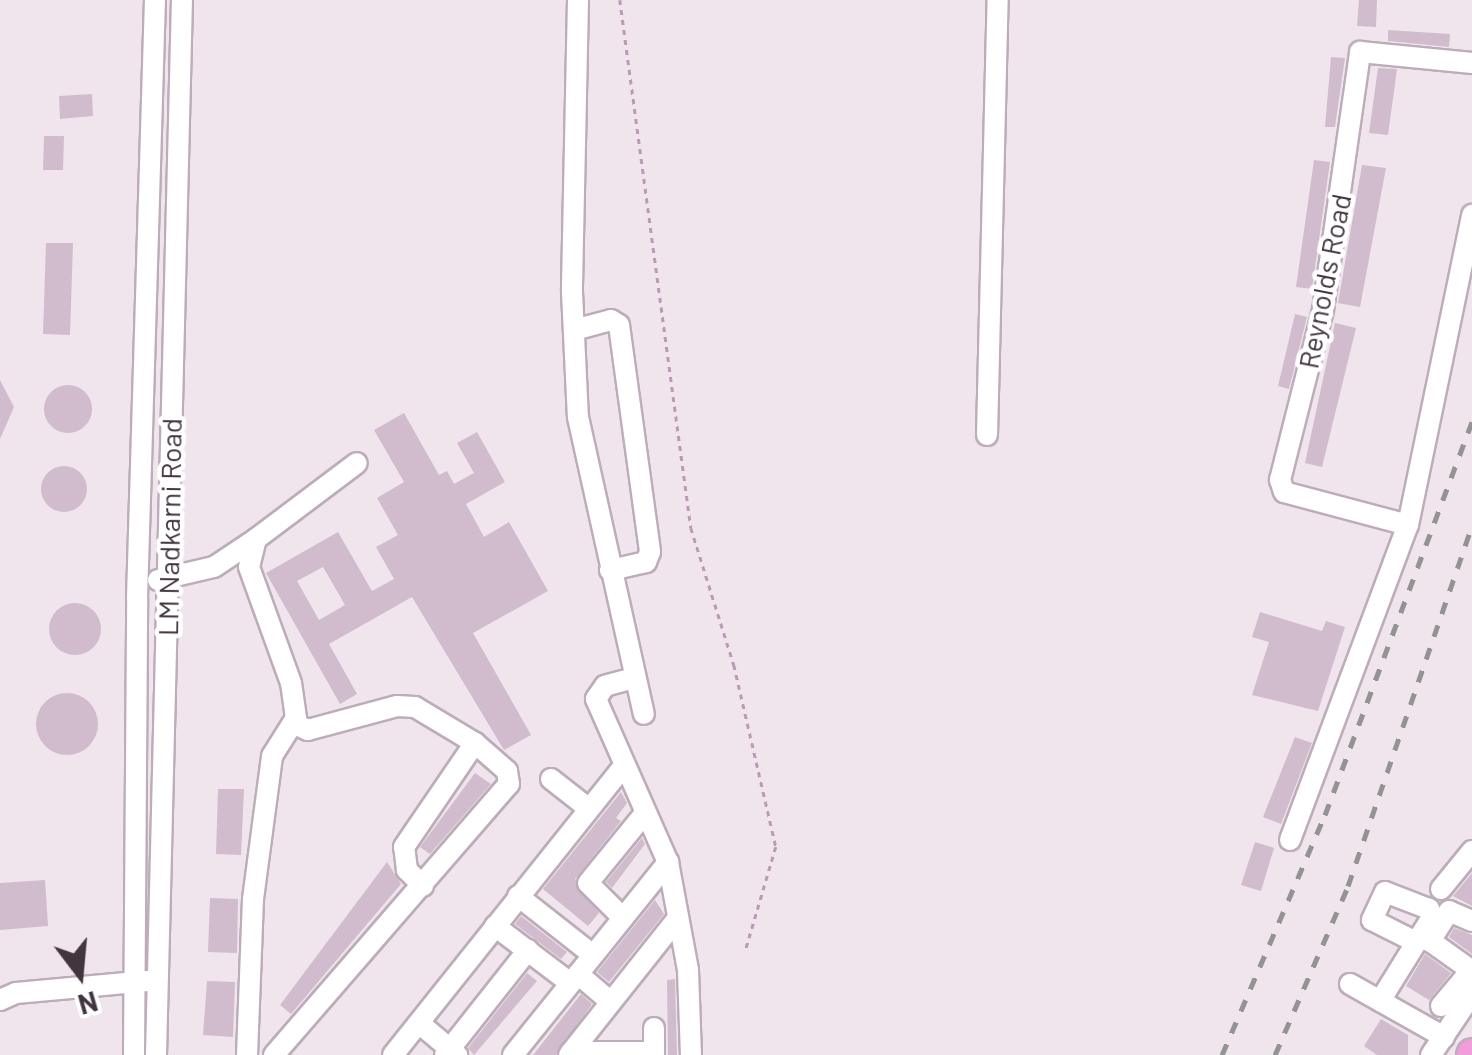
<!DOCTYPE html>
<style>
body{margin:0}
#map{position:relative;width:1472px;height:1055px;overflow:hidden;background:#f0e5ed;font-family:Barlow,sans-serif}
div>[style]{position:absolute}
.building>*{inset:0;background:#d0bccd}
.round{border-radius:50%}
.path>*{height:2.5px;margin-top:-1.25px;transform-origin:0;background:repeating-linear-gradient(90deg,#ba9bb4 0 5px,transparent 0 10px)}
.roads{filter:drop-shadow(2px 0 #bdacb9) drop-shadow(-2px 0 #bdacb9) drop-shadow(0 2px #bdacb9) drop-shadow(0 -2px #bdacb9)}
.minor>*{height:20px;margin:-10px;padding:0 10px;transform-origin:10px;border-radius:10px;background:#fff}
.major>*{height:28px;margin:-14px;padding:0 14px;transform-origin:14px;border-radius:14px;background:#f29cdb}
.rail>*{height:5px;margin-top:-2.5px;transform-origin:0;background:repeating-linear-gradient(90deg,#939393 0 12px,transparent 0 24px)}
span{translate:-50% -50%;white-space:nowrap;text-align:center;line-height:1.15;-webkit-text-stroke:9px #fff;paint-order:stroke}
.street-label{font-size:28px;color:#423540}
.north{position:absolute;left:30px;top:925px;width:100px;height:100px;-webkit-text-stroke:8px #fff;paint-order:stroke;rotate:164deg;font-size:28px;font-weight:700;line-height:40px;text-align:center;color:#423540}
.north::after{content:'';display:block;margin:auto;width:35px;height:45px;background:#423540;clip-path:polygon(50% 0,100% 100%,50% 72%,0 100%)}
</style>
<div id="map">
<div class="building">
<i style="clip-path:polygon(1359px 0,1377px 0,1376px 27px,1357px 26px)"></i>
<i style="clip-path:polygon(1388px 30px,1450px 34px,1449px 47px,1388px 41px)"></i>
<i style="clip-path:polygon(1331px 57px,1345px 58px,1335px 127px,1325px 127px)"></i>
<i style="clip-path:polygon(1378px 68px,1397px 69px,1388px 135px,1369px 133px)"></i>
<i style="clip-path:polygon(92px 94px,93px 116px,60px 119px,59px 96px)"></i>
<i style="clip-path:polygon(44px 136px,64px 136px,63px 170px,43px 170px)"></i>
<i style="clip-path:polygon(1314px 160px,1330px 162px,1312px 289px,1296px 287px)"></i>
<i style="clip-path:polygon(1362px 165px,1386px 168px,1360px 307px,1338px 303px)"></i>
<i style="clip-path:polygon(46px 243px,73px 243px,70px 335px,43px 334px)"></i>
<i style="clip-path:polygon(1295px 314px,1307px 317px,1289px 389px,1278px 386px)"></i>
<i style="clip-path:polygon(1335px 323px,1356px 328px,1322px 467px,1305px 463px)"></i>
<i style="clip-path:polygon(0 380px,14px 407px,0 439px)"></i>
<i class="round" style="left:44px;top:385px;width:48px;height:48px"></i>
<i style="clip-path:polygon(evenodd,404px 413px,439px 475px,447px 471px,454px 484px,474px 473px,457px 443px,477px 432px,505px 482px,466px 504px,484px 537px,509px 522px,548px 591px,473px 633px,531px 735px,504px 750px,412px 597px,329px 644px,357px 694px,340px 704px,266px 573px,338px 532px,372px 591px,394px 579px,376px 547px,398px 535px,377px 498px,404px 482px,374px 430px,404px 413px,323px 567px,345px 605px,319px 620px,297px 581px,323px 567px)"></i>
<i class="round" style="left:41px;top:466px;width:46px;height:46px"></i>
<i class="round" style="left:49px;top:603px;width:52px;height:52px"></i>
<i style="clip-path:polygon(1260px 612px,1322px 631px,1326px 621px,1345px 627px,1318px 711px,1252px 695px,1269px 642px,1252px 637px)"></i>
<i class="round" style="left:36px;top:693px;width:62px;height:62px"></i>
<i style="clip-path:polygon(1295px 737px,1312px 743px,1281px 824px,1263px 817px)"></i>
<i style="clip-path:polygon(475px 773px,491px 784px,430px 854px,420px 847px)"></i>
<i style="clip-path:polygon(218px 789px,244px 789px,241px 855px,216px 854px)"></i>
<i style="clip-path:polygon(621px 792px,627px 803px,616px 818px,621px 821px,575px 879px,599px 913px,588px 926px,543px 889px)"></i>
<i style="clip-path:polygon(642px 838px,645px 844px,612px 888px,606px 882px)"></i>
<i style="clip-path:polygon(1255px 842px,1274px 848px,1261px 891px,1241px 885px)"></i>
<i style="clip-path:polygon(387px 862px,401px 884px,291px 1014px,280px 1005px)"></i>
<i style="clip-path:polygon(1472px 873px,1472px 906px,1453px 896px)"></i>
<i style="clip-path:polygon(45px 880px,48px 926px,0 930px,0 883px)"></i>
<i style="clip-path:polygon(210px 898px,238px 899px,237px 953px,208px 952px)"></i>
<i style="clip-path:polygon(655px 900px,664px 914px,609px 982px,597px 972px)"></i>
<i style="clip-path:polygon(521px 916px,567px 952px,561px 959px,515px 924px)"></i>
<i style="clip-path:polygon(1454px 928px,1472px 935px,1472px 954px,1449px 937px)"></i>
<i style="clip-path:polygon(1425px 954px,1451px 973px,1429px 1000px,1406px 986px)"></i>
<i style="clip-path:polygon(527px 973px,537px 981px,474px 1055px,468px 1048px)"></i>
<i style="clip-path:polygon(675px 979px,677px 1055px,668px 1055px,667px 980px)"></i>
<i style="clip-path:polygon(207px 981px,235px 982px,233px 1037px,203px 1035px)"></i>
<i style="clip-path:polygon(581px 994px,592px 1004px,556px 1055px,533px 1055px)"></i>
<i style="clip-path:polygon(1381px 1019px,1408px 1035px,1408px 1055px,1377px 1055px,1364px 1046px)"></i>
</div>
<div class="path">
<i style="left:620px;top:0;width:533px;rotate:82.34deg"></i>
<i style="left:691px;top:528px;width:144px;rotate:72.6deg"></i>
<i style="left:734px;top:665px;width:187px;rotate:77deg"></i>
<i style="left:776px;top:847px;width:109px;rotate:106.4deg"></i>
</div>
<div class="roads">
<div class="minor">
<i style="left:578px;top:0;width:292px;rotate:91.2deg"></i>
<i style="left:572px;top:292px;width:125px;rotate:87.3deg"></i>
<i style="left:578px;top:417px;width:304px;rotate:77.5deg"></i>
<i style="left:574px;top:330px;width:38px;rotate:-15deg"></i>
<i style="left:611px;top:320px;width:9px;rotate:32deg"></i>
<i style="left:619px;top:325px;width:229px;rotate:82.2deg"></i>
<i style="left:650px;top:552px;width:11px;rotate:112deg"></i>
<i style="left:646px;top:562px;width:37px;rotate:167deg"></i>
<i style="left:987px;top:435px;width:435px;rotate:-88.6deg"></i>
<i style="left:1408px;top:525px;width:128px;rotate:-165.1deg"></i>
<i style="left:1284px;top:492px;width:13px;rotate:-108deg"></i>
<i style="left:1280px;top:480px;width:175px;rotate:-75.8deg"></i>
<i style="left:1323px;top:310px;width:261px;rotate:-81.8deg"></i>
<i style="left:1360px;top:52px;width:113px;rotate:5.6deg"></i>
<i style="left:158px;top:580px;width:57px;rotate:-13.1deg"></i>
<i style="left:214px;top:567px;width:50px;rotate:-33.7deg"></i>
<i style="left:634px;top:678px;width:30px;rotate:165deg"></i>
<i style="left:605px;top:686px;width:16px;rotate:125deg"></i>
<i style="left:596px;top:699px;width:178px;rotate:66.2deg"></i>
<i style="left:668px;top:862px;width:110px;rotate:79.5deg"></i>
<i style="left:688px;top:970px;width:85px;rotate:88deg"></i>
<i style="left:551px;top:779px;width:47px;rotate:38.1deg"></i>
<i style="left:1290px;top:840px;width:336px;rotate:-69.5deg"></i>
<i style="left:1408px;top:525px;width:317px;rotate:-78.3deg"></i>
<i style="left:423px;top:886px;width:23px;rotate:-135deg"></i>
<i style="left:407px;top:870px;width:23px;rotate:-97deg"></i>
<i style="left:404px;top:847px;width:126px;rotate:-55.7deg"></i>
<i style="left:1441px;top:889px;width:49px;rotate:-50.8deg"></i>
<i style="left:518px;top:896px;width:95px;rotate:38.2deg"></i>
<i style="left:623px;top:918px;width:49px;rotate:-135deg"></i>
<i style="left:588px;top:883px;width:90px;rotate:-50.8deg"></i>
<i style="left:1472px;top:921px;width:25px;rotate:-157deg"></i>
<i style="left:1449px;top:911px;width:36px;rotate:122deg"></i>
<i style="left:1430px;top:941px;width:52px;rotate:35.5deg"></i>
<i style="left:495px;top:926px;width:94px;rotate:37.2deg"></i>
<i style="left:578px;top:974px;width:43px;rotate:40.3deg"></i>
<i style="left:1350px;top:984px;width:108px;rotate:29.4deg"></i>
<i style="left:0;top:1000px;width:17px;rotate:-24deg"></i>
<i style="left:16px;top:993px;width:132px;rotate:-5.2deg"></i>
<i style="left:1380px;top:1001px;width:99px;rotate:-58.2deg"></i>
<i style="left:1432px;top:917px;width:9px;rotate:-111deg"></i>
<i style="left:1429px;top:909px;width:47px;rotate:-158.9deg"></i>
<i style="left:1385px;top:892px;width:31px;rotate:115deg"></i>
<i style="left:1372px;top:920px;width:49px;rotate:26.6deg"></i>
<i style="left:1441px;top:1006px;width:38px;rotate:-50deg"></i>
<i style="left:419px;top:1023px;width:50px;rotate:40.1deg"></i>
<i style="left:571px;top:1052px;width:83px"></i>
<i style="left:134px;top:1055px;width:457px;rotate:-89.6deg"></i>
<i style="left:137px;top:598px;width:598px;rotate:-88.28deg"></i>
<i style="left:156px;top:1055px;width:1055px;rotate:-88.59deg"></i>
<i style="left:247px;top:1055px;width:156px;rotate:-87.8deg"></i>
<i style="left:253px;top:899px;width:144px;rotate:-82.4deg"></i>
<i style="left:272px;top:756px;width:45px;rotate:-57.7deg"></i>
<i style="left:274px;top:1055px;width:359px;rotate:-49.1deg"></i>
<i style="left:509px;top:784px;width:13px;rotate:-99deg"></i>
<i style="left:507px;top:771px;width:43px;rotate:-138.8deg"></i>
<i style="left:475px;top:743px;width:70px;rotate:-149deg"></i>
<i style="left:415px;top:707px;width:18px;rotate:-177deg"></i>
<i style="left:397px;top:706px;width:92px;rotate:164.9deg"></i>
<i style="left:308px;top:730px;width:12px;rotate:-156deg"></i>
<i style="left:297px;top:725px;width:42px;rotate:-98.1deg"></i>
<i style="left:291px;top:683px;width:123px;rotate:-109.9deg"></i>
<i style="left:249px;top:567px;width:29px;rotate:-76deg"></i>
<i style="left:256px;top:539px;width:126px;rotate:-37deg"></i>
<i style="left:393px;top:1055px;width:369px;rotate:-51.4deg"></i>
<i style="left:445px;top:1055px;width:134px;rotate:-51.7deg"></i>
<i style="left:513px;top:1055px;width:248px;rotate:-51.2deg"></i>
<i style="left:569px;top:1055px;width:175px;rotate:-51.5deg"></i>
<i style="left:654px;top:1055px;width:27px;rotate:-90deg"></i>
<i style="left:1431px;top:1055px;width:73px;rotate:-56.1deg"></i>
</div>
<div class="major">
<i style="left:1471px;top:1055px;width:2px;rotate:-63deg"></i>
</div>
</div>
<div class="rail">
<i style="left:1222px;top:1055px;width:261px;rotate:-66.8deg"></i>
<i style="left:1325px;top:815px;width:421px;rotate:-69.5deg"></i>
<i style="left:1275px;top:1055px;width:184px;rotate:-66.6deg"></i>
<i style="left:1348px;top:886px;width:381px;rotate:-71deg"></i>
</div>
<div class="street-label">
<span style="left:1324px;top:281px;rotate:-79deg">Reynolds Road</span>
<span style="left:169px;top:527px;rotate:-89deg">LM Nadkarni Road</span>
</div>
<div class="north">N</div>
</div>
